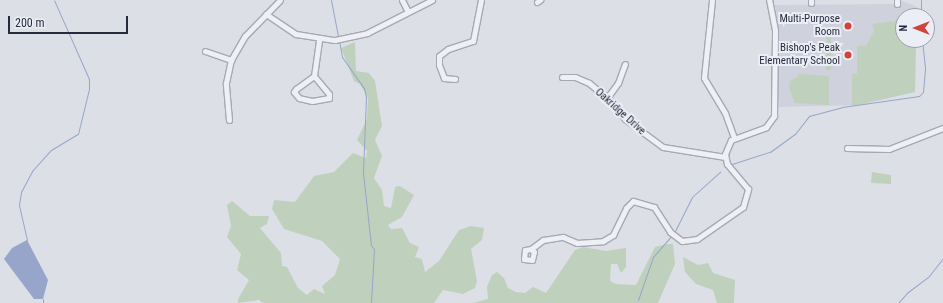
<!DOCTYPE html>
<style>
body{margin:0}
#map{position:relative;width:943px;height:303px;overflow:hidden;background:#dddfe7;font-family:"Roboto Condensed",sans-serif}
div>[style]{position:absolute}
.built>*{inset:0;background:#cfd1dc}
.green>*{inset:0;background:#bfd1bd}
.water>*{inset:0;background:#96a5c9}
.stream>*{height:1px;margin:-0.5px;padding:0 0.5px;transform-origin:0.5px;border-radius:0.5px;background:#96a5c9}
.roads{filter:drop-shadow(1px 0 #a6a9b4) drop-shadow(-1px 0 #a6a9b4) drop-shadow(0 1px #a6a9b4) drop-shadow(0 -1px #a6a9b4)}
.minor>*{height:5px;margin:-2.5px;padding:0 2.5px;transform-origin:2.5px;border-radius:2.5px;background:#eff0f5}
.dots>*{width:11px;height:11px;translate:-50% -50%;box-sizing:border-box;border:2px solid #eceef5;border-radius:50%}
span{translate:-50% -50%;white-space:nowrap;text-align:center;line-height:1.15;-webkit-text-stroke:4px #eceef5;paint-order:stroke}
.poi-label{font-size:11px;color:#262a3e}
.right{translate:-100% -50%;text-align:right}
.street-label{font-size:11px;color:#262a3e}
.north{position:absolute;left:895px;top:8px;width:40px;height:40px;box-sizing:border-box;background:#eceef5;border:1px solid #9da0ac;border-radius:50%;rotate:270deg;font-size:11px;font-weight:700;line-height:16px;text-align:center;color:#262a3e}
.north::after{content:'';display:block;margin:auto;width:14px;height:18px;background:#d1423d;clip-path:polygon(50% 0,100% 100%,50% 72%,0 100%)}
.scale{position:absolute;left:8px;top:16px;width:120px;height:18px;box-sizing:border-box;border:2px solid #262a3e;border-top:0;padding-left:5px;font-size:12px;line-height:14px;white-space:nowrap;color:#262a3e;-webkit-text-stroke:3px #eceef5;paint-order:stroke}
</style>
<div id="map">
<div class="built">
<i style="clip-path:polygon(900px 0,917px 7px,915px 16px,903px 16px,903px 40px,916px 40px,915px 92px,859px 105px,779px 107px,779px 31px,775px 5px,897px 4px)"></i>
</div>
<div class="green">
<i style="clip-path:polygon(915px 10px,915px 16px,903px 16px,903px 40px,916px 40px,915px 92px,852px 106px,852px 74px,857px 74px,857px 46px,866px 46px,874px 31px,872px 24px,895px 21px,904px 11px)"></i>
<i style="clip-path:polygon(827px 35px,831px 35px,831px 70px,826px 70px)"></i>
<i style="clip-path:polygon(355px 42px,356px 71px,369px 73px,375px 81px,382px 126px,375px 140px,382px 156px,374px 178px,382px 190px,384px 206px,391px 208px,395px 187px,400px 186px,414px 195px,402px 217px,388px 225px,391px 229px,402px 228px,410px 243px,419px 247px,415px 257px,422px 259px,425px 272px,439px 261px,459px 230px,471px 226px,484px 228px,482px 240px,471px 249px,477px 281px,475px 288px,463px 294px,443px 290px,434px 303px,263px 303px,259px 300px,238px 303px,238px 299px,249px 280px,237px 270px,241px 254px,227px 237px,231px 226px,227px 205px,232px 201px,250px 216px,269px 216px,267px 224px,260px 228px,281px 253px,282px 266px,287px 267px,298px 288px,307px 295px,314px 289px,325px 294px,322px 286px,335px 275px,340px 259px,322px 241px,284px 229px,272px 209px,274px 200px,295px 202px,314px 176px,334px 172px,353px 153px,366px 158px,367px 151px,357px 140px,367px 119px,368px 98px,360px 84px,354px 81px,341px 48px)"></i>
<i style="clip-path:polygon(798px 74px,829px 76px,829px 105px,795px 103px,789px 88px,790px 81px,798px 77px)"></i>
<i style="clip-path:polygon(872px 172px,891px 175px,891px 184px,871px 183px)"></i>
<i style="clip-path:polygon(667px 244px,673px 244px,675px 264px,658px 303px,473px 303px,488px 299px,487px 287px,492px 275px,497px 272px,504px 278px,508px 288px,516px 292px,525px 293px,533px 287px,546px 293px,575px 250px,583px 247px,606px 251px,626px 248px,626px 267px,621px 273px,617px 264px,611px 264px,610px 281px,616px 284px,636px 285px,655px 247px)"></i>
<i style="clip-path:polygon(683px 257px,698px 265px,708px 263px,713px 273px,735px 280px,734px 303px,717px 303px,713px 290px,696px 284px,685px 272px)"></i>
</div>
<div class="water">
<i style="clip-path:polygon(27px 240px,48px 280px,43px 299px,34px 299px,4px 259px,12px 248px)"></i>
</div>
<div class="stream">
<i style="left:331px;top:0;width:38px;rotate:79deg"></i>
<i style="left:921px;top:16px;width:16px;rotate:-90deg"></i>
<i style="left:339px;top:40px;width:17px;rotate:80deg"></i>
<i style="left:342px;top:57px;width:38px;rotate:55deg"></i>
<i style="left:364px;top:88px;width:9px;rotate:77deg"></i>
<i style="left:366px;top:97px;width:76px;rotate:92.3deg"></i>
<i style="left:363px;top:173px;width:72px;rotate:83.7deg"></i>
<i style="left:371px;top:245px;width:5px;rotate:53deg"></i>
<i style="left:374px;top:249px;width:54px;rotate:93.2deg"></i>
<i style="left:732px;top:164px;width:40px;rotate:-18deg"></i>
<i style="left:770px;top:152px;width:31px;rotate:-36deg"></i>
<i style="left:795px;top:134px;width:23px;rotate:-52deg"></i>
<i style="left:809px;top:116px;width:34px;rotate:-15deg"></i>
<i style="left:842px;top:107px;width:78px;rotate:-8.1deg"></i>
<i style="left:919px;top:96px;width:6px;rotate:-45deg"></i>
<i style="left:923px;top:92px;width:24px;rotate:-85deg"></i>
<i style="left:925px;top:68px;width:28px;rotate:-96deg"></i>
<i style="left:674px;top:233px;width:40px;rotate:-63.4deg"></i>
<i style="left:692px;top:197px;width:38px;rotate:-42deg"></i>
<i style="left:27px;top:240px;width:36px;rotate:-103deg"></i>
<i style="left:19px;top:205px;width:13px;rotate:-81deg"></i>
<i style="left:21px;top:192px;width:24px;rotate:-62deg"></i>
<i style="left:32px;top:171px;width:28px;rotate:-48deg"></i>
<i style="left:51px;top:150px;width:31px;rotate:-31deg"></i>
<i style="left:78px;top:134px;width:46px;rotate:-76.3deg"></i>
<i style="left:89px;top:89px;width:10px;rotate:-90deg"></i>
<i style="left:89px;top:79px;width:86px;rotate:-113.9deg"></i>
<i style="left:43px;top:299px;width:4px;rotate:90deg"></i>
<i style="left:638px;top:300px;width:46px;rotate:-70.8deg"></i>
<i style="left:653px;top:257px;width:29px;rotate:-49deg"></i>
<i style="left:898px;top:303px;width:15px;rotate:-48deg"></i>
<i style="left:908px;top:292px;width:26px;rotate:-37deg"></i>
<i style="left:929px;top:276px;width:23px;rotate:-52deg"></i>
</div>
<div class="roads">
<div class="minor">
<i style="left:402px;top:0;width:13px;rotate:63deg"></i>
<i style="left:712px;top:0;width:78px;rotate:95.9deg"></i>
<i style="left:704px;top:78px;width:41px;rotate:59deg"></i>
<i style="left:725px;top:113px;width:27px;rotate:70deg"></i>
<i style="left:811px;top:0;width:3px;rotate:90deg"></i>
<i style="left:537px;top:2px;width:4px;rotate:-34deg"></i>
<i style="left:897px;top:4px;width:4px;rotate:-90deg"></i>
<i style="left:266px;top:14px;width:36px;rotate:34deg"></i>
<i style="left:296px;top:34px;width:39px;rotate:9deg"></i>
<i style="left:335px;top:40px;width:33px;rotate:-12deg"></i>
<i style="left:367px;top:33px;width:73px;rotate:-26.9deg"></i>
<i style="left:205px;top:51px;width:28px;rotate:19deg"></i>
<i style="left:314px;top:76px;width:23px;rotate:50deg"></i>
<i style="left:329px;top:94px;width:4px;rotate:90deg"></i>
<i style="left:329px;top:98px;width:17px;rotate:170deg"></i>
<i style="left:312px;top:101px;width:13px;rotate:-167deg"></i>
<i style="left:299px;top:98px;width:8px;rotate:-130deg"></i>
<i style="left:294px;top:92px;width:4px;rotate:-56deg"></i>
<i style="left:296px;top:89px;width:22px;rotate:-36deg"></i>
<i style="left:314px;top:76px;width:36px;rotate:-82deg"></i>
<i style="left:562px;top:77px;width:13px"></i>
<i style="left:575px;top:77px;width:15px;rotate:23deg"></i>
<i style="left:589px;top:83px;width:31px;rotate:40deg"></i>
<i style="left:613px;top:103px;width:20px;rotate:53deg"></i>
<i style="left:625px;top:119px;width:47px;rotate:36.4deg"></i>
<i style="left:663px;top:147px;width:63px;rotate:9.2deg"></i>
<i style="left:455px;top:79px;width:11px;rotate:-175deg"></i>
<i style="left:444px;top:78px;width:14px;rotate:-111deg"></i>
<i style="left:439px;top:65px;width:9px;rotate:-90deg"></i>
<i style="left:439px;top:56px;width:11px;rotate:-38deg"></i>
<i style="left:448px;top:49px;width:26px;rotate:-18deg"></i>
<i style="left:473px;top:41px;width:42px;rotate:-79deg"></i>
<i style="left:607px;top:98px;width:19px;rotate:-54deg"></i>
<i style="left:618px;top:83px;width:20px;rotate:-70deg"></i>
<i style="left:229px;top:120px;width:37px;rotate:-95deg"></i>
<i style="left:226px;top:83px;width:24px;rotate:-78deg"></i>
<i style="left:231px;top:60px;width:28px;rotate:-60deg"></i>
<i style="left:245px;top:36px;width:50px;rotate:-45.8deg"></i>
<i style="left:847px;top:148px;width:42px;rotate:1.4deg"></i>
<i style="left:889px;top:149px;width:58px;rotate:-21.3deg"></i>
<i style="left:531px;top:249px;width:4px;rotate:45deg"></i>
<i style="left:534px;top:252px;width:8px;rotate:104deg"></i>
<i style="left:532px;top:260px;width:8px;rotate:-173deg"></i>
<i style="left:524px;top:259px;width:9px;rotate:-84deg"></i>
<i style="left:525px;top:250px;width:6px;rotate:-9deg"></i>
<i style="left:531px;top:249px;width:15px;rotate:-37deg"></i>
<i style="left:543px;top:240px;width:20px;rotate:-9deg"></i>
<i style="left:563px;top:237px;width:15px;rotate:23deg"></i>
<i style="left:577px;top:243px;width:26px;rotate:-4deg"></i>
<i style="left:603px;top:241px;width:12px;rotate:-31deg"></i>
<i style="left:613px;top:235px;width:30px;rotate:-64deg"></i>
<i style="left:626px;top:208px;width:10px;rotate:-45deg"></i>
<i style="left:633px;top:201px;width:22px;rotate:16deg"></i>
<i style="left:654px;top:207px;width:30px;rotate:57deg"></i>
<i style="left:670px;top:232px;width:15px;rotate:37deg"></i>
<i style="left:682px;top:241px;width:15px;rotate:-8deg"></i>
<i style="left:697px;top:239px;width:56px;rotate:-34.8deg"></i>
<i style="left:743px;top:207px;width:19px;rotate:-74deg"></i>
<i style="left:748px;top:189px;width:33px;rotate:-130deg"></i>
<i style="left:727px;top:164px;width:10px;rotate:-101deg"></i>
<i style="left:725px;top:154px;width:15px;rotate:-67deg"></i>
<i style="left:731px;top:140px;width:37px;rotate:-20deg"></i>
<i style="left:766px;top:127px;width:14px;rotate:-54deg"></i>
<i style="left:774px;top:116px;width:86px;rotate:-89.3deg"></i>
<i style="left:775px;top:30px;width:31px;rotate:-101deg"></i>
</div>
</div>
<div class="dots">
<i style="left:848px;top:26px;background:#d1423d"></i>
<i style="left:848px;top:55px;background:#d1423d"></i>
</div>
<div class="poi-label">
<span class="right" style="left:840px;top:26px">Multi-Purpose<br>Room</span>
<span class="right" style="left:840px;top:55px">Bishop's Peak<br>Elementary School</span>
</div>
<div class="street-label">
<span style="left:620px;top:112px;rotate:42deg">Oakridge Drive</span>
</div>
<div class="north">N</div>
<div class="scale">200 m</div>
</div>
